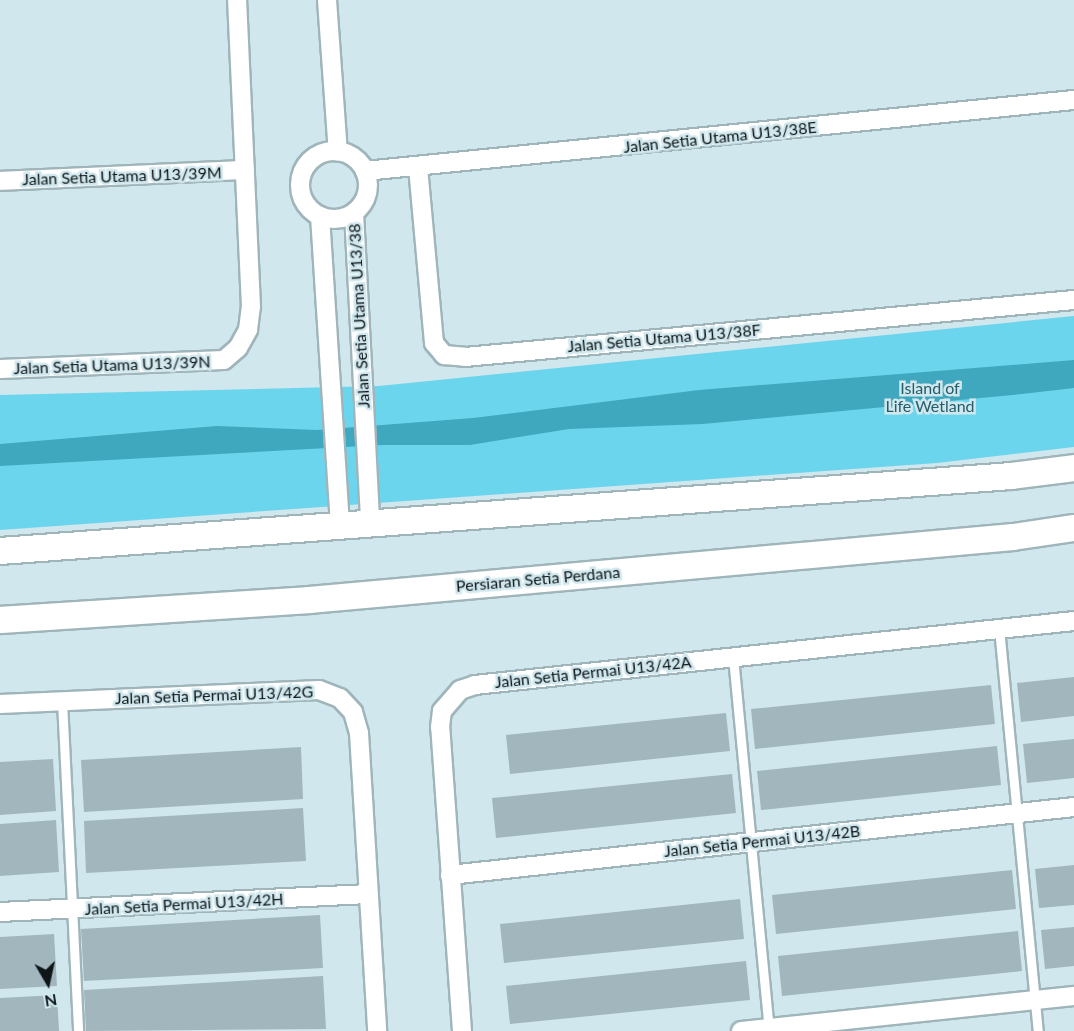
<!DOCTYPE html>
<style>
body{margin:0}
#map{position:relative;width:1074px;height:1031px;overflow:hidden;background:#d0e7ed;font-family:Lato,sans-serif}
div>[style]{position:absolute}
.green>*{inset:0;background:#6cd5ee}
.water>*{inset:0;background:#3fa7be}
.building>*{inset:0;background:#a1b7bd}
.roads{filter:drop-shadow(2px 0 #9fb5ba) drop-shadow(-2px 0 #9fb5ba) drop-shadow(0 2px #9fb5ba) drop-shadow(0 -2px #9fb5ba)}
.service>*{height:9px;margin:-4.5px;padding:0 4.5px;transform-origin:4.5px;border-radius:4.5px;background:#fff}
.minor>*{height:18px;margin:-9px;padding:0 9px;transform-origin:9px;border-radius:9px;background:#fff}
.minor>.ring{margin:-9px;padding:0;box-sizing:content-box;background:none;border:18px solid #fff;border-radius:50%}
.secondary>*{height:26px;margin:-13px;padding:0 13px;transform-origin:13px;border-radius:13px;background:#fff}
span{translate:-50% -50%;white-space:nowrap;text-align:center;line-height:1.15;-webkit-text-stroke:5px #d0e7ed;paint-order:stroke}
.street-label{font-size:16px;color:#0e1618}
.park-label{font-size:16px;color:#245d6a}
.north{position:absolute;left:18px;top:953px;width:60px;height:60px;-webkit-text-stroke:4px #d0e7ed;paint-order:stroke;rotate:171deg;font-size:16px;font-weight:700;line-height:24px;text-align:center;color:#0e1618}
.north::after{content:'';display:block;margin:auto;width:21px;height:27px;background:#0e1618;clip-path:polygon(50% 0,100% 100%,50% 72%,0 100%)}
</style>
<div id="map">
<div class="green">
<i style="clip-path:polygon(1074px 316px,1074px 447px,937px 463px,0 530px,0 395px,379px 386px)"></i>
</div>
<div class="water">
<i style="clip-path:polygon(1074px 360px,1074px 388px,1022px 394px,703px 424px,569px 429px,470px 445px,382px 445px,0 466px,0 444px,217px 426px,317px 430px,473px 418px,699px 390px)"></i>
</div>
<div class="building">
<i style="clip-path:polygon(1074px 677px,1074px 716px,1021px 722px,1017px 683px)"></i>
<i style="clip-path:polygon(991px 685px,995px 724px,755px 749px,751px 709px)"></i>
<i style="clip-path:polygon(726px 713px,730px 751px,510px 774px,506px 735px)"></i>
<i style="clip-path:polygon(1074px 739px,1074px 778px,1027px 783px,1023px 744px)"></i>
<i style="clip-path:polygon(997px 746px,1001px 785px,761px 810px,757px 771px)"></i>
<i style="clip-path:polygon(301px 747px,303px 799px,84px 812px,81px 760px)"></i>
<i style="clip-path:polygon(53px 759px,56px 811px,0 815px,0 762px)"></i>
<i style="clip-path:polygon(732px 774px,736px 813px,496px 838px,492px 798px)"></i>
<i style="clip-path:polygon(303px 808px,306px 861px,86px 873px,84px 821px)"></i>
<i style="clip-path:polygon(56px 820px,59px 872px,0 876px,0 824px)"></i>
<i style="clip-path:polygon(1074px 865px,1074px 905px,1039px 908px,1035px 869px)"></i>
<i style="clip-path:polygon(1012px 870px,1016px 909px,776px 934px,772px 895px)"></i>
<i style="clip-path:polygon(740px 899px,744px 939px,504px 963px,500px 924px)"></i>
<i style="clip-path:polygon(320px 915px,323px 968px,84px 981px,81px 929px)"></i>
<i style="clip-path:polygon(1074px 927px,1074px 966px,1045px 969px,1041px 930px)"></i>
<i style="clip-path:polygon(1018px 931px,1022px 971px,782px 996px,778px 956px)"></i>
<i style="clip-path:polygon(54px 934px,57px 986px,0 989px,0 937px)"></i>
<i style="clip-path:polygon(746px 961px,750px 1000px,510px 1024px,506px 986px)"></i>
<i style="clip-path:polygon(323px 976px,326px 1029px,86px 1031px,84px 990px)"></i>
<i style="clip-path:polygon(57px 995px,59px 1031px,0 1031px,0 998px)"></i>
</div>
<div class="roads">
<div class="service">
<i style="left:999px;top:628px;width:405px;rotate:84.5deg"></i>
<i style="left:733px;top:657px;width:376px;rotate:84.5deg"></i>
<i style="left:62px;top:701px;width:330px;rotate:87.2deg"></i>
</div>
<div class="minor">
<i style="left:327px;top:0;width:152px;rotate:85.9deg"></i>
<i class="ring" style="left:300px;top:151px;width:50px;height:50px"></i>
<i style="left:418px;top:167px;width:177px;rotate:84.8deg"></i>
<i style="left:434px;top:343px;width:16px;rotate:50deg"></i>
<i style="left:444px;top:355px;width:21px;rotate:5deg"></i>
<i style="left:465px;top:357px;width:612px;rotate:-5.35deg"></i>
<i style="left:365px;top:171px;width:713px;rotate:-5.72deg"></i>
<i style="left:0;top:181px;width:245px;rotate:-2.6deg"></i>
<i style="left:354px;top:213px;width:308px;rotate:87deg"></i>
<i style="left:320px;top:216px;width:308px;rotate:86.3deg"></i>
<i style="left:0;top:369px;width:224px;rotate:-2.3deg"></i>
<i style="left:224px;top:360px;width:18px;rotate:-41deg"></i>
<i style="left:238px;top:348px;width:21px;rotate:-61deg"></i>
<i style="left:248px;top:330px;width:23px;rotate:-83deg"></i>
<i style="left:251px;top:307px;width:307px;rotate:-92.6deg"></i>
<i style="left:0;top:704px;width:319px;rotate:-2.5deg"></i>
<i style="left:319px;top:690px;width:22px;rotate:21deg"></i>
<i style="left:340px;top:698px;width:19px;rotate:47deg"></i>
<i style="left:353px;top:712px;width:22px;rotate:74deg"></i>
<i style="left:359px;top:733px;width:299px;rotate:86.5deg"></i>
<i style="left:450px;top:875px;width:628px;rotate:-6.22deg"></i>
<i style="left:0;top:912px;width:368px;rotate:-2.8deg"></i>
<i style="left:462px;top:1031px;width:305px;rotate:-94.1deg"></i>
<i style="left:440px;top:727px;width:16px;rotate:-83deg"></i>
<i style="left:442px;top:711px;width:28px;rotate:-49deg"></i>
<i style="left:460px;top:690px;width:16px;rotate:-18deg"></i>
<i style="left:475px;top:685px;width:602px;rotate:-6.1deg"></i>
<i style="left:741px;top:1031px;width:335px;rotate:-6deg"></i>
</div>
<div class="secondary">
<i style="left:0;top:551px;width:1014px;rotate:-4.24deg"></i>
<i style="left:1011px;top:476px;width:64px;rotate:-7.2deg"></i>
<i style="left:0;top:620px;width:310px;rotate:-3.7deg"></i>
<i style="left:309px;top:600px;width:707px;rotate:-5.11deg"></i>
<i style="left:1013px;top:537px;width:62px;rotate:-8.4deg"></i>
</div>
</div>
<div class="street-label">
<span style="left:720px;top:137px;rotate:-6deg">Jalan Setia Utama U13/38E</span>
<span style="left:122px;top:176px;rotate:-2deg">Jalan Setia Utama U13/39M</span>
<span style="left:359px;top:316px;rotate:-93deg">Jalan Setia Utama U13/38</span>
<span style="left:664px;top:338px;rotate:-5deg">Jalan Setia Utama U13/38F</span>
<span style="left:112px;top:365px;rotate:-2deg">Jalan Setia Utama U13/39N</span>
<span style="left:538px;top:579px;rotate:-5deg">Persiaran Setia Perdana</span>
<span style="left:593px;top:672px;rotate:-6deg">Jalan Setia Permai U13/42A</span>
<span style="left:214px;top:695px;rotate:-2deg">Jalan Setia Permai U13/42G</span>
<span style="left:762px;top:841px;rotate:-6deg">Jalan Setia Permai U13/42B</span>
<span style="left:184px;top:904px;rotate:-3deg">Jalan Setia Permai U13/42H</span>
</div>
<div class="park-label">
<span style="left:930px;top:397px">Island of<br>Life Wetland</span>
</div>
<div class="north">N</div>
</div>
